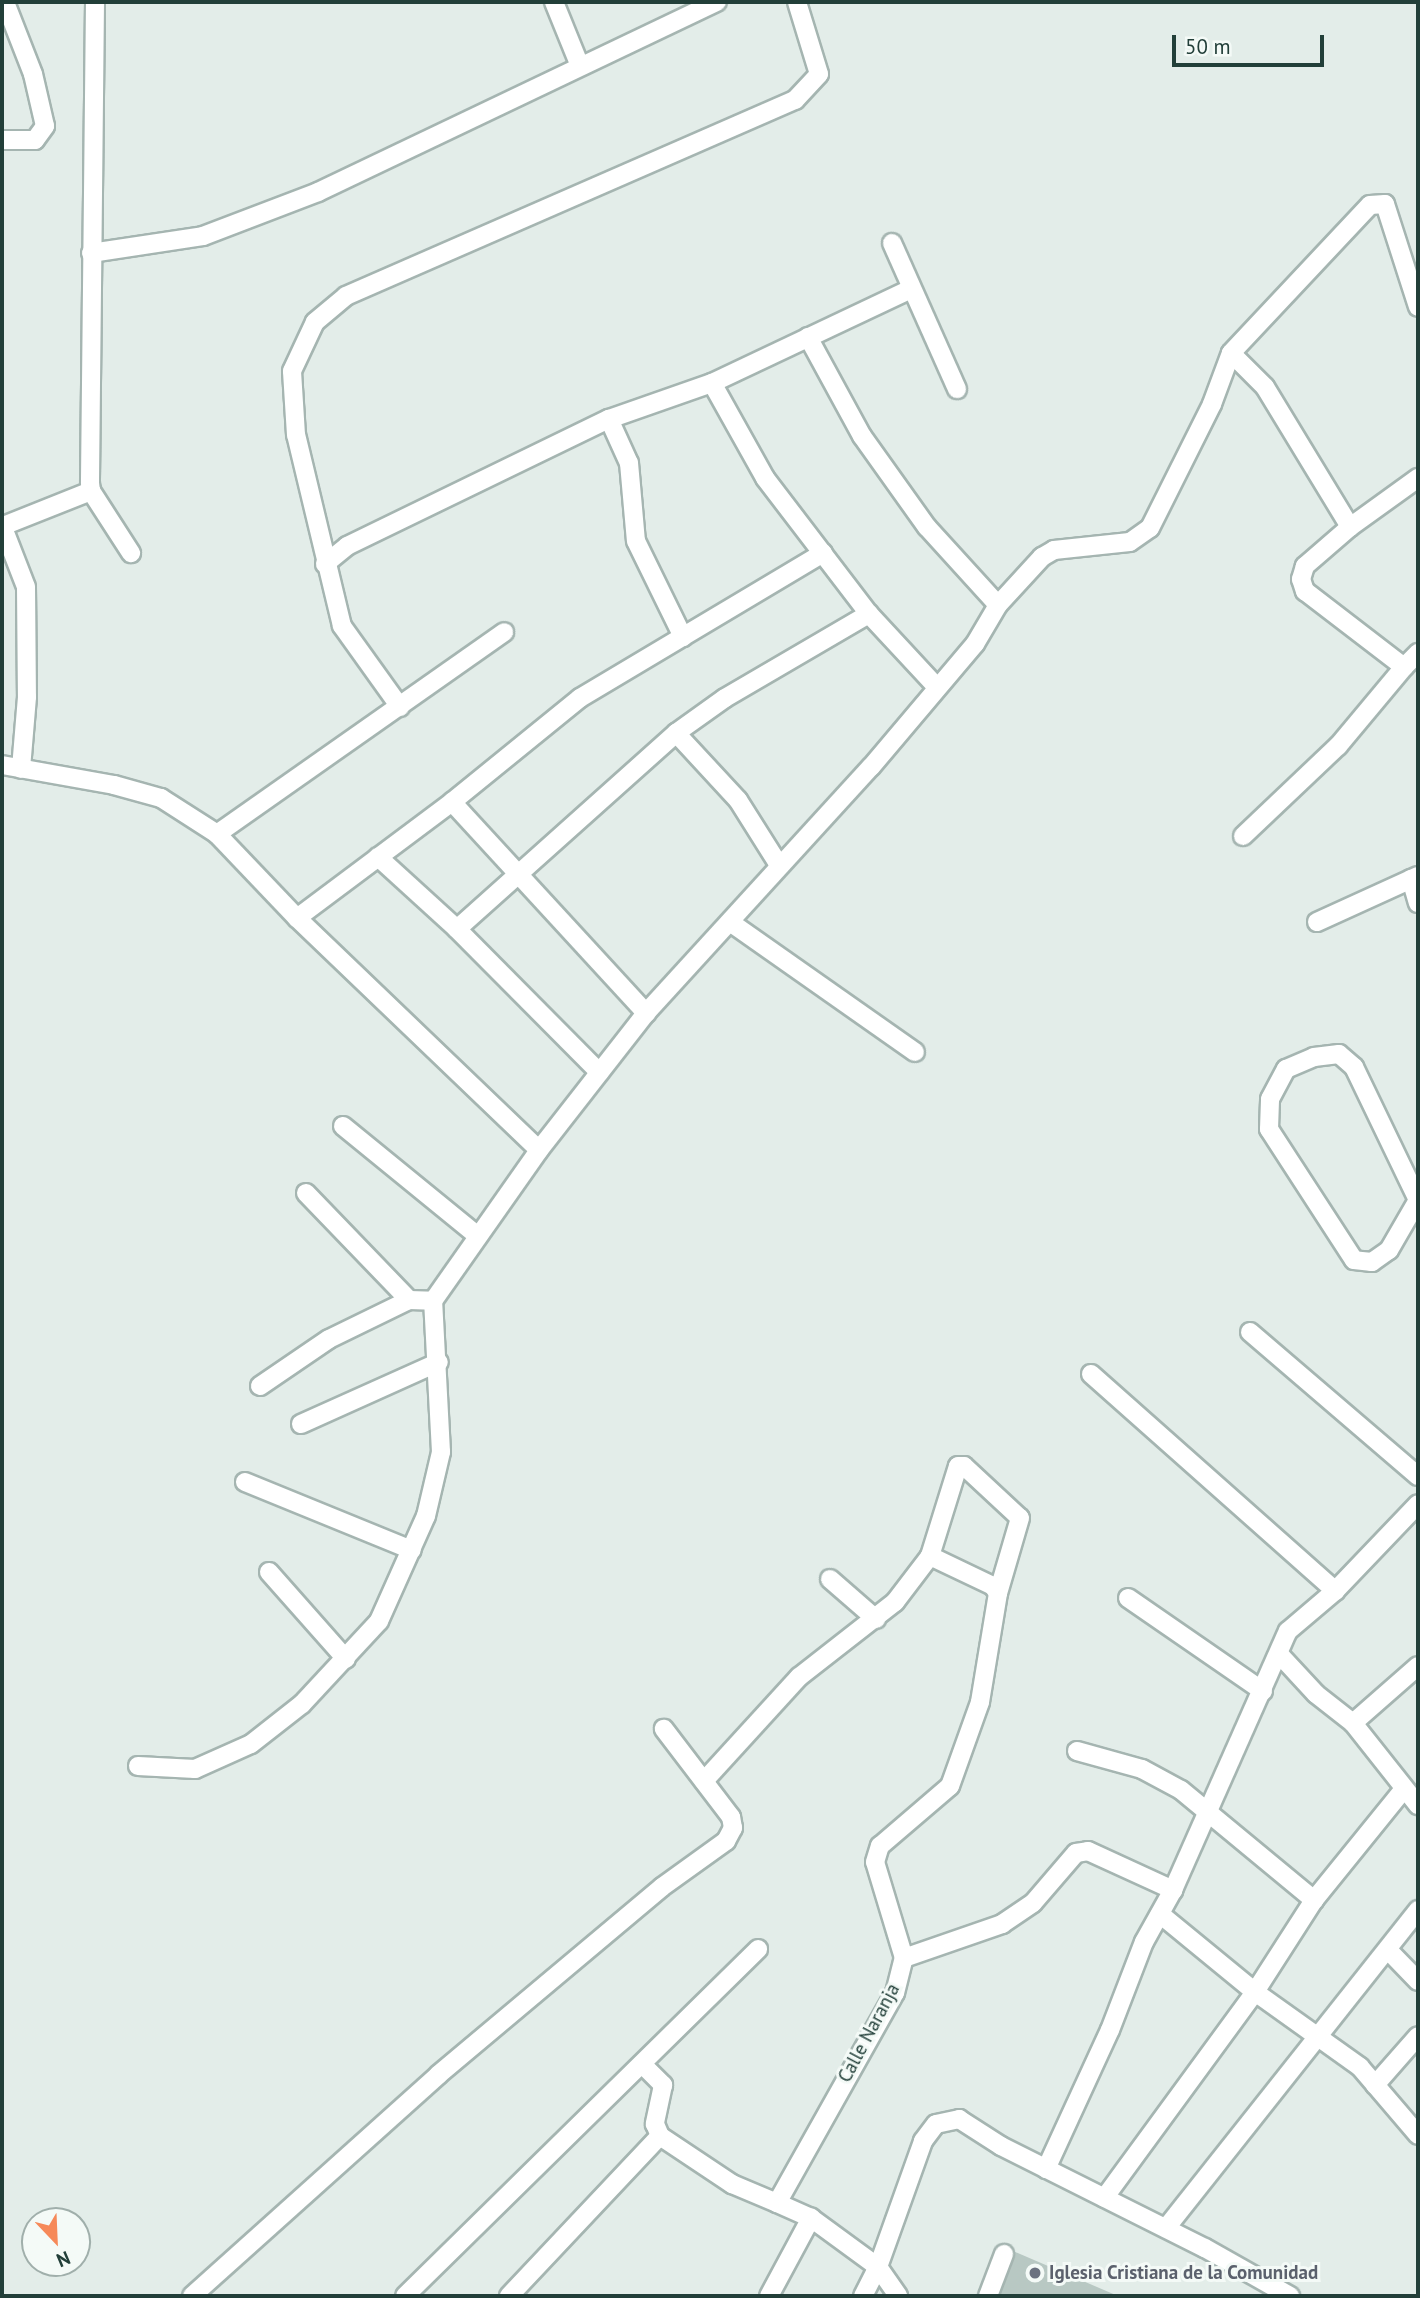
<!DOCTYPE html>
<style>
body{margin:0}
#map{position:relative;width:1420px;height:2298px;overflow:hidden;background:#e3ede9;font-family:"PT Sans",sans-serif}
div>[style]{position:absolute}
.building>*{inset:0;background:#b8c8c3}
.roads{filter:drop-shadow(2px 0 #a5b5b1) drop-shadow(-2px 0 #a5b5b1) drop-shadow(0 2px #a5b5b1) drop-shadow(0 -2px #a5b5b1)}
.minor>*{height:18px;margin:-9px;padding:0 9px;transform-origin:9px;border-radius:9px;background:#fff}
.dots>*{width:19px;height:19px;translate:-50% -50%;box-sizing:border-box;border:4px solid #f4faf7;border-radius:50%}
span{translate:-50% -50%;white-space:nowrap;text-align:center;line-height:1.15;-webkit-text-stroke:6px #f4faf7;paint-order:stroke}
.street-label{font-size:19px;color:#223f39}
.worship-label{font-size:19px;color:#5b616d;font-weight:700}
.left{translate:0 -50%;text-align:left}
.frame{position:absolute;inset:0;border:4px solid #223f39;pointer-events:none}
.north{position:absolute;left:21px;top:2207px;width:70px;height:70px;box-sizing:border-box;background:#f4faf7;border:2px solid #a0afab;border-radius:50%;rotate:157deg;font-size:19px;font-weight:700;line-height:28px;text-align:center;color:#223f39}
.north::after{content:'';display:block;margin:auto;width:24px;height:32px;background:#f68959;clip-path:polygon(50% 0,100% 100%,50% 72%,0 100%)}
.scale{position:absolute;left:1172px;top:35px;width:152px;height:32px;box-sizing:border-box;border:4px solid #223f39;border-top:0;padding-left:9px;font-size:21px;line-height:24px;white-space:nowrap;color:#223f39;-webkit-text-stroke:5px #f4faf7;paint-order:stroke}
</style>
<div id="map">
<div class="building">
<i style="clip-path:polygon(1013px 2251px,1118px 2296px,996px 2296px)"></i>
</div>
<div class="roads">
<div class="minor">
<i style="left:95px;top:2px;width:481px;rotate:90.6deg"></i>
<i style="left:90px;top:483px;width:8px;rotate:83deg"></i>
<i style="left:91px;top:491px;width:74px;rotate:57.2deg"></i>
<i style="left:554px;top:2px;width:69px;rotate:67.9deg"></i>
<i style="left:2px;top:140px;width:33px"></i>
<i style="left:35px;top:140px;width:17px;rotate:-54deg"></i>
<i style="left:45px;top:126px;width:53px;rotate:-103deg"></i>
<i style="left:33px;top:74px;width:77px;rotate:-111.3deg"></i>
<i style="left:892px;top:243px;width:160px;rotate:66deg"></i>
<i style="left:91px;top:253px;width:113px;rotate:-8.6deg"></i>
<i style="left:203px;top:236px;width:123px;rotate:-20.9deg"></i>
<i style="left:318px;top:192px;width:442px;rotate:-25.5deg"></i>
<i style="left:808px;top:337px;width:113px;rotate:61.4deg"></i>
<i style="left:862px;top:436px;width:112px;rotate:54.5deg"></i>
<i style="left:927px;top:527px;width:105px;rotate:47.7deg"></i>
<i style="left:1231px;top:353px;width:48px;rotate:45deg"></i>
<i style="left:1265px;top:387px;width:164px;rotate:58.7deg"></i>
<i style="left:1350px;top:527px;width:60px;rotate:139.1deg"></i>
<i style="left:1305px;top:566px;width:14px;rotate:107deg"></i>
<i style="left:1301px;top:579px;width:13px;rotate:72deg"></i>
<i style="left:1305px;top:591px;width:125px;rotate:37.5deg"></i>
<i style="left:1404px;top:667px;width:20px;rotate:-45deg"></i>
<i style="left:712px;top:383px;width:109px;rotate:60.8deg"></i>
<i style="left:765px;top:478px;width:171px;rotate:52.6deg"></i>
<i style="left:869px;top:614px;width:98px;rotate:47.1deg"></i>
<i style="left:609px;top:419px;width:48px;rotate:65.6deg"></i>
<i style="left:629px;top:463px;width:78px;rotate:84.9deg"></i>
<i style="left:636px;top:541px;width:107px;rotate:63.9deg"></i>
<i style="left:2px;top:525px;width:66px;rotate:68.8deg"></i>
<i style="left:26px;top:587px;width:110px;rotate:89.5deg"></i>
<i style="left:27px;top:697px;width:72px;rotate:94.8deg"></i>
<i style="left:3px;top:526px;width:95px;rotate:-21.7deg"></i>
<i style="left:1350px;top:527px;width:84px;rotate:-35.8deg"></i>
<i style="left:325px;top:564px;width:28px;rotate:-39deg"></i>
<i style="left:347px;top:546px;width:291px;rotate:-25.9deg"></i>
<i style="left:609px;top:419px;width:109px;rotate:-19.3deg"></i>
<i style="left:712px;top:383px;width:218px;rotate:-25.3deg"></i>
<i style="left:400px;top:707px;width:100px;rotate:-125.6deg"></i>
<i style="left:342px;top:626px;width:196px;rotate:-103.5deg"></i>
<i style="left:296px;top:435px;width:64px;rotate:-93.6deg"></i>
<i style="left:292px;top:371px;width:54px;rotate:-64.9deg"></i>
<i style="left:315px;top:322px;width:40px;rotate:-40deg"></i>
<i style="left:346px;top:296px;width:490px;rotate:-23.6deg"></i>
<i style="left:795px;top:100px;width:35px;rotate:-47deg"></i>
<i style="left:819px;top:74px;width:75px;rotate:-107deg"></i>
<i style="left:676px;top:733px;width:91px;rotate:47.2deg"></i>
<i style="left:738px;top:800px;width:77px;rotate:57.8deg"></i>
<i style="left:2px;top:765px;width:114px;rotate:10.1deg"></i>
<i style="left:114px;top:785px;width:49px;rotate:15.5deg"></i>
<i style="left:161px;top:798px;width:67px;rotate:32.7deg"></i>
<i style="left:217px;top:834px;width:116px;rotate:46.4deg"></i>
<i style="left:297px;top:918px;width:335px;rotate:43.8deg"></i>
<i style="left:452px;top:802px;width:287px;rotate:47.4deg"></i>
<i style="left:217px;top:834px;width:351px;rotate:-35.1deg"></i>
<i style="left:1243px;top:836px;width:131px;rotate:-43.5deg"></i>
<i style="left:1338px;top:746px;width:103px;rotate:-50.1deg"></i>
<i style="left:378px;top:857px;width:107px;rotate:42.3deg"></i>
<i style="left:457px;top:929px;width:202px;rotate:45.2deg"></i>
<i style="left:1411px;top:879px;width:25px;rotate:74deg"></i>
<i style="left:297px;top:918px;width:194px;rotate:-36.8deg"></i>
<i style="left:452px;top:802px;width:165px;rotate:-39.1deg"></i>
<i style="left:580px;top:698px;width:283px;rotate:-30.8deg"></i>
<i style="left:730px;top:922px;width:226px;rotate:35.1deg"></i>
<i style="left:1317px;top:922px;width:111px;rotate:-24.5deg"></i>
<i style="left:457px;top:929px;width:294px;rotate:-41.8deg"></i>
<i style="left:676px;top:733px;width:60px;rotate:-35.5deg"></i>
<i style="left:725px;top:698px;width:167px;rotate:-30.3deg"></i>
<i style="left:1339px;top:1054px;width:20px;rotate:41deg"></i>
<i style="left:1354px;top:1067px;width:148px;rotate:64.3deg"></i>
<i style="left:1418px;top:1200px;width:58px;rotate:120.1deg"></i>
<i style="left:1389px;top:1250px;width:21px;rotate:145deg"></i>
<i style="left:1372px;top:1262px;width:18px;rotate:-174deg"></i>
<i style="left:1354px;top:1260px;width:156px;rotate:-123deg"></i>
<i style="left:1269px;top:1129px;width:30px;rotate:-88deg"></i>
<i style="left:1270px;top:1099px;width:34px;rotate:-62deg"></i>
<i style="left:1286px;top:1069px;width:30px;rotate:-23deg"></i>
<i style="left:1314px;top:1057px;width:25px;rotate:-7deg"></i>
<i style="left:343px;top:1126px;width:174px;rotate:39.2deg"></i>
<i style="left:306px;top:1193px;width:149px;rotate:46.1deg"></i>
<i style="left:409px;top:1300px;width:24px;rotate:2deg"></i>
<i style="left:1250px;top:1332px;width:221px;rotate:40.6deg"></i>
<i style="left:1091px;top:1374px;width:327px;rotate:41.6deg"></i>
<i style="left:260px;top:1386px;width:83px;rotate:-34.3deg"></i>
<i style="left:329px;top:1339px;width:89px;rotate:-26deg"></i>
<i style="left:301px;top:1424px;width:151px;rotate:-24.2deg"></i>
<i style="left:245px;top:1482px;width:180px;rotate:22.2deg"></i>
<i style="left:269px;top:1572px;width:116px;rotate:48.5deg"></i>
<i style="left:830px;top:1579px;width:61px;rotate:41deg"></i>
<i style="left:1128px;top:1598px;width:164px;rotate:34.6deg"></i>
<i style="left:1279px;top:1654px;width:54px;rotate:47.2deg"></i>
<i style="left:1316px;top:1694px;width:47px;rotate:38.1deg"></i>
<i style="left:1353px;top:1723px;width:105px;rotate:51.6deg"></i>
<i style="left:1353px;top:1723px;width:86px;rotate:-41.2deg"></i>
<i style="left:1077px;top:1751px;width:67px;rotate:15.5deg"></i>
<i style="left:1142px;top:1769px;width:44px;rotate:28.3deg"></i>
<i style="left:1181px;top:1790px;width:173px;rotate:39.6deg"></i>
<i style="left:1314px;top:1900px;width:109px;rotate:122.7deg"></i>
<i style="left:1255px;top:1992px;width:255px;rotate:126.2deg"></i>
<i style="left:138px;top:1766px;width:57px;rotate:3deg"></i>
<i style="left:195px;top:1769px;width:61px;rotate:-24.1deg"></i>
<i style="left:251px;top:1744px;width:65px;rotate:-38.1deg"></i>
<i style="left:302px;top:1704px;width:113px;rotate:-47.1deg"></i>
<i style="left:379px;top:1621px;width:115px;rotate:-65.9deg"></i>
<i style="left:426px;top:1516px;width:66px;rotate:-76.8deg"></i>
<i style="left:441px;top:1452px;width:151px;rotate:-93deg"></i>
<i style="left:433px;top:1301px;width:184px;rotate:-54.9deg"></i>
<i style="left:539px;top:1150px;width:174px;rotate:-52deg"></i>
<i style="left:646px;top:1013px;width:333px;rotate:-47.6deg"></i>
<i style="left:871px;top:767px;width:161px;rotate:-49.8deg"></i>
<i style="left:975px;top:644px;width:45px;rotate:-59.5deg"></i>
<i style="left:998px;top:605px;width:65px;rotate:-47.5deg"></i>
<i style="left:1042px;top:557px;width:14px;rotate:-30deg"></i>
<i style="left:1054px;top:550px;width:76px;rotate:-6deg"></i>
<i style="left:1130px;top:542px;width:24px;rotate:-35deg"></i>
<i style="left:1150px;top:528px;width:139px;rotate:-63.4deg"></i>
<i style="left:1212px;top:404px;width:54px;rotate:-69.6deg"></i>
<i style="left:1231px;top:353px;width:203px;rotate:-46.8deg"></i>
<i style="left:1370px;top:205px;width:15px;rotate:-4deg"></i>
<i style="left:1385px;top:204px;width:108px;rotate:72.2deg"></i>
<i style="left:704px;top:1781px;width:141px;rotate:-47.6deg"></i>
<i style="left:799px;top:1677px;width:122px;rotate:-38deg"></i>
<i style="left:895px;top:1602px;width:58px;rotate:-52.7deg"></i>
<i style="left:930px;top:1556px;width:94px;rotate:-72.7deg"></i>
<i style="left:958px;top:1466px;width:6px"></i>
<i style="left:964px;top:1466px;width:76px;rotate:42.9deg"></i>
<i style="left:1020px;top:1518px;width:78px;rotate:106.3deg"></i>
<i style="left:1314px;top:1900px;width:143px;rotate:-51deg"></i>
<i style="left:1160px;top:1914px;width:123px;rotate:39.4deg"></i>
<i style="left:1255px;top:1992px;width:129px;rotate:35.5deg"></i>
<i style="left:1360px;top:2067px;width:89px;rotate:49.5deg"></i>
<i style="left:1388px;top:1950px;width:43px;rotate:45.9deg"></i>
<i style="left:904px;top:1958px;width:104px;rotate:-19.1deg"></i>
<i style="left:1002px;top:1924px;width:37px;rotate:-34deg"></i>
<i style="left:1033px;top:1903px;width:66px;rotate:-49.3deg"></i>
<i style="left:1076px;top:1853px;width:12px;rotate:-9deg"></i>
<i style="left:1088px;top:1851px;width:94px;rotate:24.6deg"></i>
<i style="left:642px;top:2064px;width:30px;rotate:45deg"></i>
<i style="left:663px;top:2085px;width:40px;rotate:102deg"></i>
<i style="left:655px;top:2124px;width:13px;rotate:67deg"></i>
<i style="left:660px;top:2136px;width:87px;rotate:33.7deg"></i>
<i style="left:732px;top:2184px;width:49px;rotate:22.9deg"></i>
<i style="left:1375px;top:2085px;width:65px;rotate:-48.7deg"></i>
<i style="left:1046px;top:2169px;width:153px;rotate:-65.3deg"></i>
<i style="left:1110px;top:2030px;width:94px;rotate:-68.9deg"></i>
<i style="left:1144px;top:1942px;width:60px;rotate:-60.9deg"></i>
<i style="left:1173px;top:1890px;width:283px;rotate:-66.1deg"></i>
<i style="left:1288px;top:1631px;width:62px;rotate:-40.4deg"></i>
<i style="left:1335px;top:1591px;width:120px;rotate:-46.3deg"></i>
<i style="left:811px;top:2218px;width:83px;rotate:36.2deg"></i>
<i style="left:878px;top:2267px;width:35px;rotate:55deg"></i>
<i style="left:1166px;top:2228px;width:406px;rotate:-51.6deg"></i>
<i style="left:192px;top:2296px;width:331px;rotate:-41.9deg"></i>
<i style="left:438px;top:2075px;width:292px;rotate:-40deg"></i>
<i style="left:662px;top:1887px;width:79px;rotate:-35.7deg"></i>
<i style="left:726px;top:1841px;width:15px;rotate:-62deg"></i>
<i style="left:733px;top:1828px;width:11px;rotate:-100deg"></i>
<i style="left:731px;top:1817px;width:111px;rotate:-127.3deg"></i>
<i style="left:405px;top:2296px;width:495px;rotate:-44.5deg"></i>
<i style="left:509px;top:2296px;width:220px;rotate:-46.7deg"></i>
<i style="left:769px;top:2296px;width:89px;rotate:-61.7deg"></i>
<i style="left:811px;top:2218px;width:37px;rotate:-156deg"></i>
<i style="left:777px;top:2203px;width:241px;rotate:-60.7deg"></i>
<i style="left:895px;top:1993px;width:36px;rotate:-76deg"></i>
<i style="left:904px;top:1958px;width:100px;rotate:-106.8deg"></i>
<i style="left:875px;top:1862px;width:17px;rotate:-73deg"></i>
<i style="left:880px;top:1846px;width:92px;rotate:-40.6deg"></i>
<i style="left:950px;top:1786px;width:89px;rotate:-70.3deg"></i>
<i style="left:980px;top:1702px;width:110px;rotate:-80.6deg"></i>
<i style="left:998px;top:1593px;width:9px;rotate:-126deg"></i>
<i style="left:993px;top:1586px;width:70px;rotate:-154.5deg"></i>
<i style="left:863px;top:2296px;width:33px;rotate:-63deg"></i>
<i style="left:878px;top:2267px;width:134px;rotate:-70.3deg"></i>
<i style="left:923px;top:2141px;width:21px;rotate:-53deg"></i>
<i style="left:936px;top:2124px;width:24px;rotate:-12deg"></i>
<i style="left:959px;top:2119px;width:50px;rotate:32.7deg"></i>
<i style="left:1001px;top:2146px;width:228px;rotate:26.6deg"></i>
<i style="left:1205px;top:2248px;width:98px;rotate:29.5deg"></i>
<i style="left:988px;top:2296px;width:45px;rotate:-69.1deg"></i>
</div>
</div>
<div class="dots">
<i style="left:1035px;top:2273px;background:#6b7280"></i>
</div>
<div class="street-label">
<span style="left:869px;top:2033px;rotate:-62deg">Calle Naranja</span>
</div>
<div class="worship-label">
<span class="left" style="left:1049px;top:2273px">Iglesia Cristiana de la Comunidad</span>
</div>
<div class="frame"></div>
<div class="north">N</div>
<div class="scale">50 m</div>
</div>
